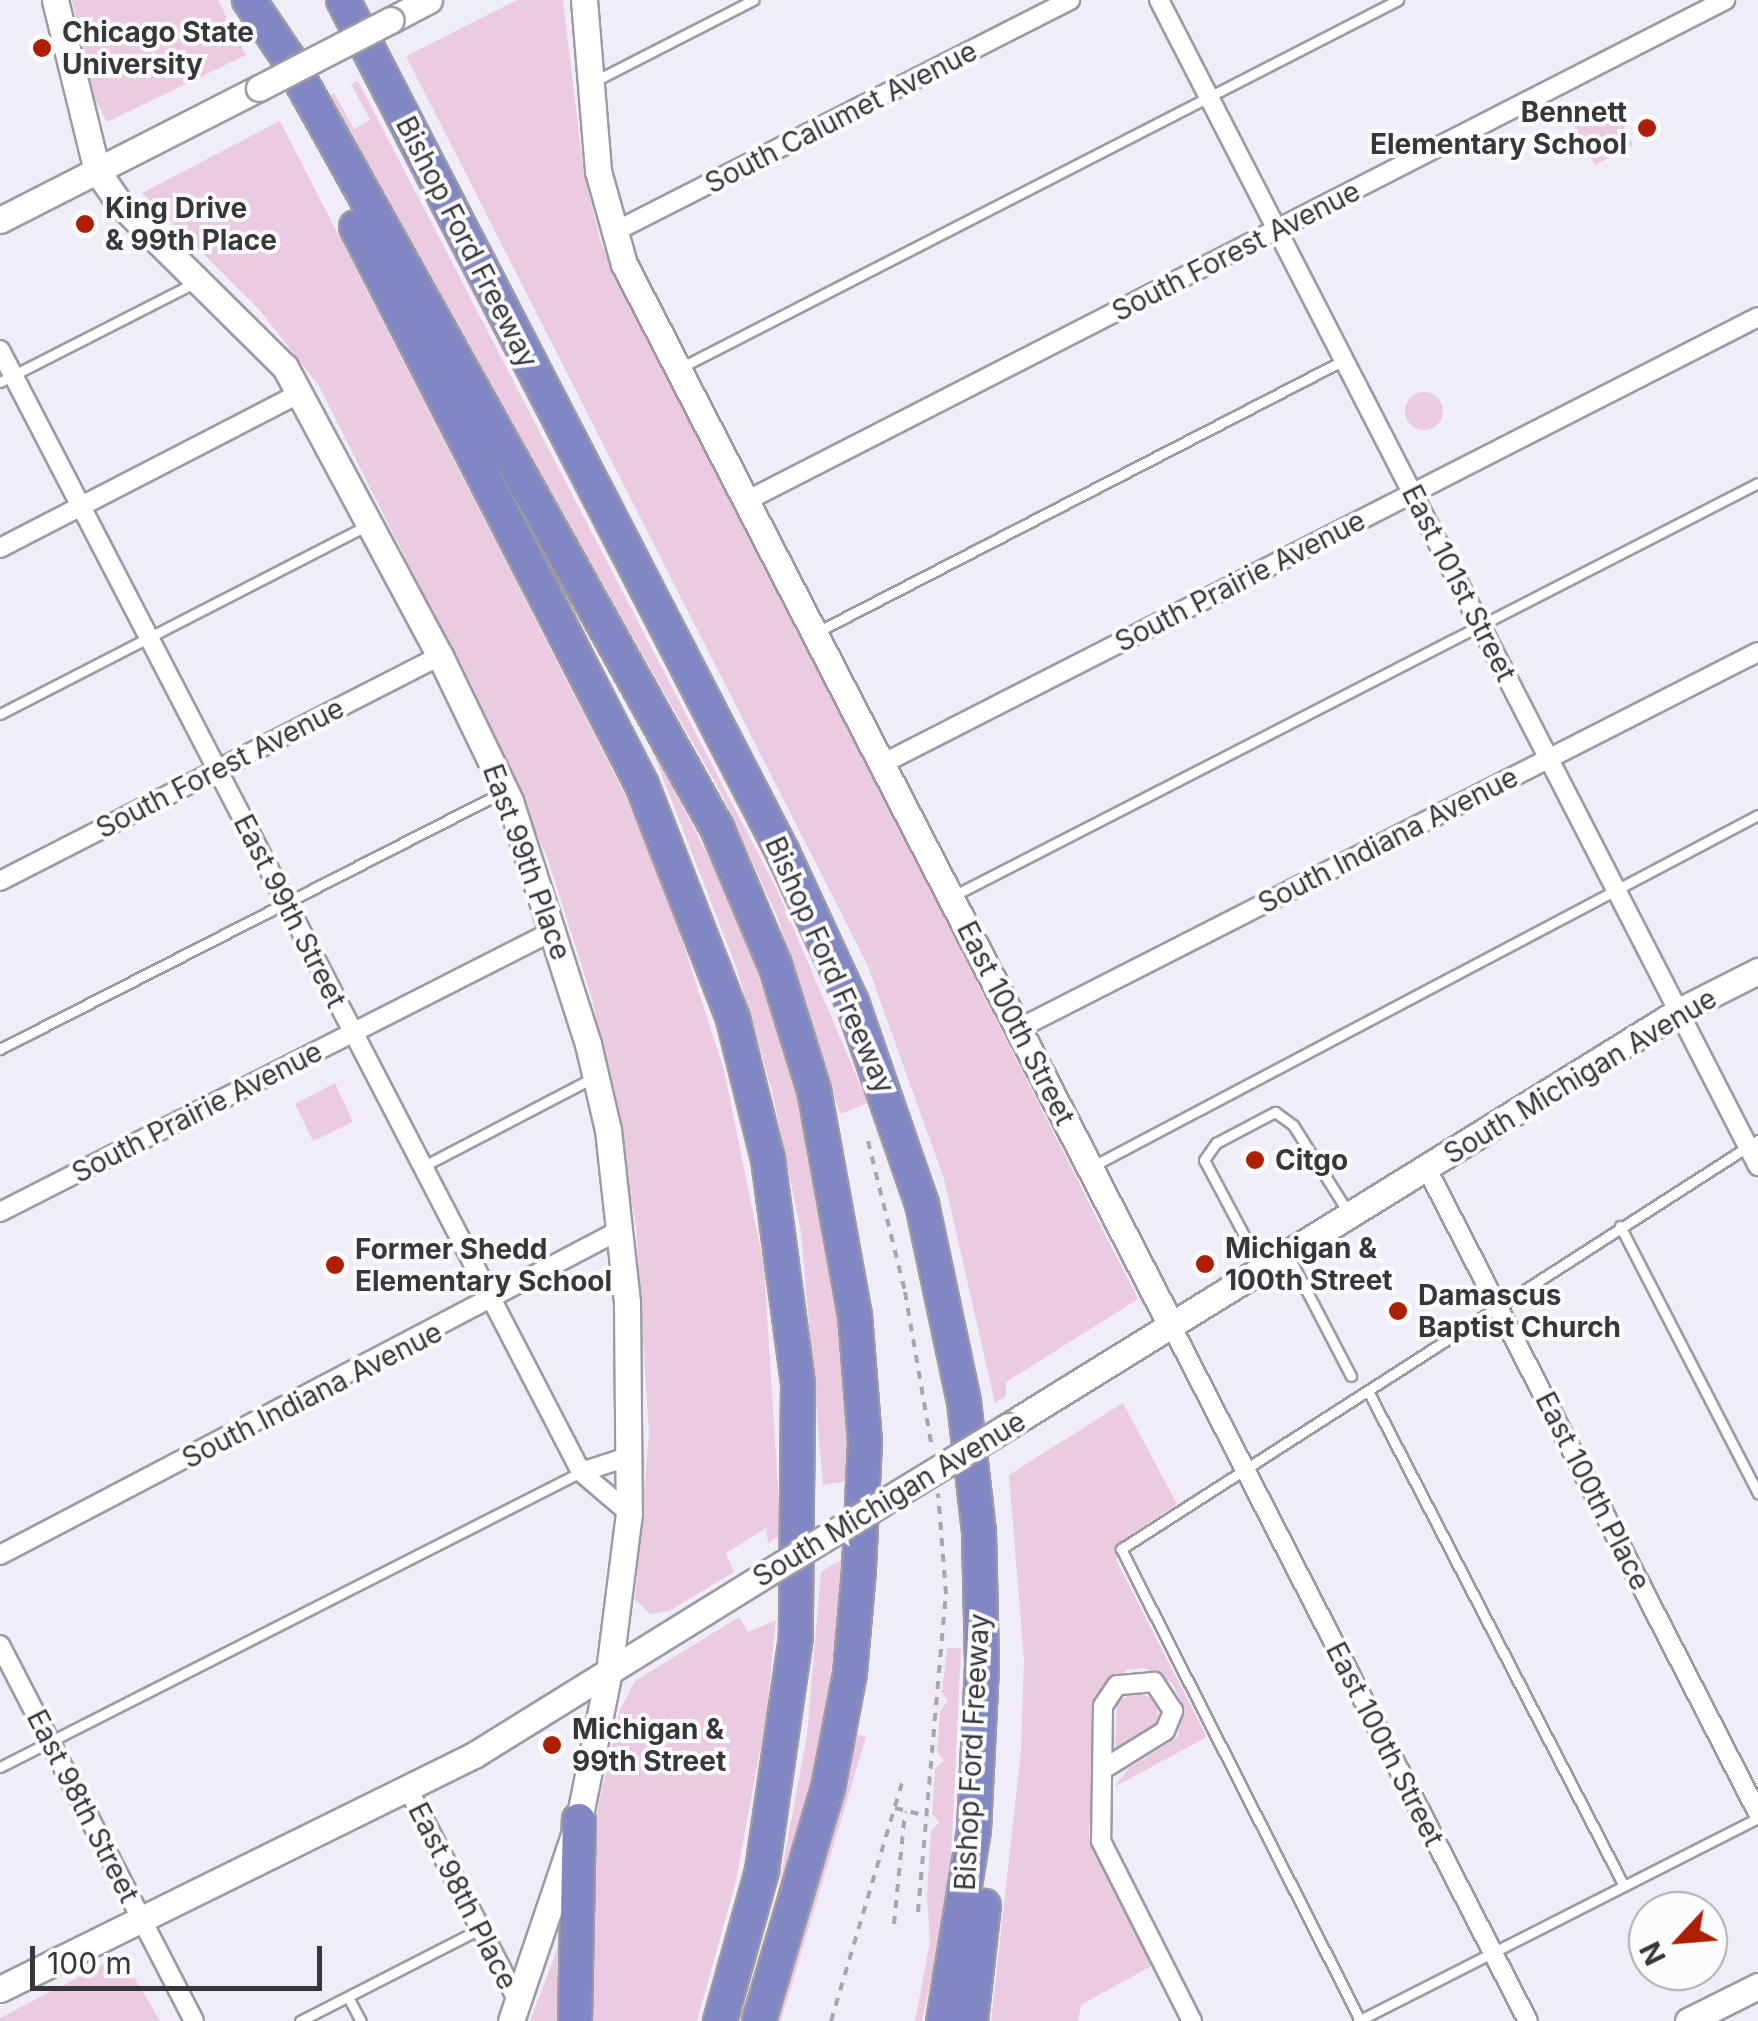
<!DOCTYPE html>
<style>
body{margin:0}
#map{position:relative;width:1758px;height:2021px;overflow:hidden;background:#f0edf8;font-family:Inter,sans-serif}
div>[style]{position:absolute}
.green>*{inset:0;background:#ebcbe2}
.round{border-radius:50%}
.path>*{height:4px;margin-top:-2px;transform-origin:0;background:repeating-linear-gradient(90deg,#a8a5ae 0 8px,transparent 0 16px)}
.roads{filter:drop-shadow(2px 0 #9d9aa5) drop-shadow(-2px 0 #9d9aa5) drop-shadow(0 2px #9d9aa5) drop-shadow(0 -2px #9d9aa5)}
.lane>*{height:9px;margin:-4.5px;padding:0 4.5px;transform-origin:4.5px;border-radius:4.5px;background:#fff}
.street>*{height:18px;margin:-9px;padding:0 9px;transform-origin:9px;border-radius:9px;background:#fff}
.secondary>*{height:25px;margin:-12.5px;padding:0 12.5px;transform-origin:12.5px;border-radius:12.5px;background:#fff}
.highway>*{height:32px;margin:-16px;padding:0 16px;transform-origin:16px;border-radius:16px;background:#8288c4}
.bridges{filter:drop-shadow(2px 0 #9d9aa5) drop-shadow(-2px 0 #9d9aa5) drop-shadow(0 2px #9d9aa5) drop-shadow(0 -2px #9d9aa5)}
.secondary-bridge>*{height:25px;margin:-12.5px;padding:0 12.5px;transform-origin:12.5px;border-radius:12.5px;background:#fff}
.dots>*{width:28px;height:28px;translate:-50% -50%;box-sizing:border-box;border:5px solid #fcfcfe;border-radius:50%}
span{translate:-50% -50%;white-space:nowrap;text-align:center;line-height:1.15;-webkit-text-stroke:8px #fcfcfe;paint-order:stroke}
.poi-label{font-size:28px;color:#37363b;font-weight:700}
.left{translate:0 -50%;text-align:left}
.right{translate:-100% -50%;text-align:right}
.street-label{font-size:28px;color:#37363b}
.north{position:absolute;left:1628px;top:1891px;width:100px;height:100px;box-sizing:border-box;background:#fcfcfe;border:2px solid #adadb0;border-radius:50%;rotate:244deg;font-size:28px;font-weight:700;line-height:40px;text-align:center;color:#37363b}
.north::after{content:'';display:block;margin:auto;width:35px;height:45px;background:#ad1f00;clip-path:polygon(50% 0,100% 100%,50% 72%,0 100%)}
.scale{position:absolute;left:30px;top:1946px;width:292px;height:45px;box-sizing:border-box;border:5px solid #37363b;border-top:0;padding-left:12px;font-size:30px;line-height:35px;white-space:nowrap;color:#37363b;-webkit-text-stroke:8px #fcfcfe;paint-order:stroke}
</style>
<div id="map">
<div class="green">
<i style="clip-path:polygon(72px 0,218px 0,246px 55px,107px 122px,94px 97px)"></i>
<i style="clip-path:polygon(517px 0,563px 0,583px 168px,601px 243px,1138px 1299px,1006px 1382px,1006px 1396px,995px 1403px,944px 1179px,867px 964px,406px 56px)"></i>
<i style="clip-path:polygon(358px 81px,778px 892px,868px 1103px,840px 1114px,777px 916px,720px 791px,326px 97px,334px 93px,354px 129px,370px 120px,351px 84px)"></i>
<i style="clip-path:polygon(1614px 107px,1633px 145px,1595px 165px,1575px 127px)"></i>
<i style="clip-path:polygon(280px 121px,622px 789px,663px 881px,724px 1070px,764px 1266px,781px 1535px,768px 1543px,766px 1528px,726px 1553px,734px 1572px,669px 1611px,651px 1614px,635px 1600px,649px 1433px,636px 1226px,592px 998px,548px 860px,493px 732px,319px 386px,258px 308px,142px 193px)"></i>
<i class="round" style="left:1405px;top:392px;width:38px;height:38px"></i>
<i style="clip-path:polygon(645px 732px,734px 907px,793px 1074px,842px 1332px,848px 1481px,823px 1485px,801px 1232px,772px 1091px,737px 969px)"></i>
<i style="clip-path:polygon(335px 1083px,353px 1122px,313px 1141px,295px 1104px)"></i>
<i style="clip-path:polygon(1123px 1403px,1177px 1504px,1124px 1539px,1116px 1560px,1207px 1737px,1114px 1787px,1128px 1769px,1178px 1737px,1182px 1703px,1172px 1683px,1144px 1668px,1127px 1670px,1096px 1695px,1089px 1836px,1153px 1965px,1081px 2005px,1078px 2021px,991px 2021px,1021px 1751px,1024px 1660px,1009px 1475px)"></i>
<i style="clip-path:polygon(846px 1557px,820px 1752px,770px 1935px,807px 1735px,821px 1572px)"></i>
<i style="clip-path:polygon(739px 1617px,748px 1632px,776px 1620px,766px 1719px,735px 1885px,697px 2021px,584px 2021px,596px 1816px,620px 1710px,635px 1681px)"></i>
<i style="clip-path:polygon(947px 1648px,961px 1648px,951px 1859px,933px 1971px,922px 2021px,915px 2021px,930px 1942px,927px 1895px,931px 1831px,939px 1822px,932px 1814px,935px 1769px,944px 1760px,937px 1752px,940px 1711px,948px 1701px,942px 1692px)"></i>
<i style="clip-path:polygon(1137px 1691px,1155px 1700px,1159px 1719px,1150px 1732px,1115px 1748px,1117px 1702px)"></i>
<i style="clip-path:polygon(856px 1734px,866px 1737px,781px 2021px,776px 2021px,837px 1823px)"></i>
<i style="clip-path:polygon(560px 1942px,568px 1944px,562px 2021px,530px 2021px)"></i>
<i style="clip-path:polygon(121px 1955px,160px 2021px,0 2021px,0 2018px)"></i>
</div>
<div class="path">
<i style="left:868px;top:1141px;width:155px;rotate:76.2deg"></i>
<i style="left:905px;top:1292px;width:159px;rotate:80.2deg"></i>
<i style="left:895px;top:1808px;width:33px;rotate:14deg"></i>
<i style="left:918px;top:1912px;width:319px;rotate:-85deg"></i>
<i style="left:946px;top:1594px;width:101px;rotate:-94.5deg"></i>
<i style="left:894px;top:1924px;width:113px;rotate:-84.4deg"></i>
<i style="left:831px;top:2021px;width:252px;rotate:-73.4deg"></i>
</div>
<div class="roads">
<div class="lane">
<i style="left:595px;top:81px;width:178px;rotate:-27.1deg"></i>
<i style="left:680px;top:368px;width:807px;rotate:-27.14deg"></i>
<i style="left:0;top:382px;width:220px;rotate:-27deg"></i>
<i style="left:817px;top:632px;width:593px;rotate:-27.3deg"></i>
<i style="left:0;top:714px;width:414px;rotate:-27.2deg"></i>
<i style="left:951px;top:897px;width:907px;rotate:-27.16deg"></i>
<i style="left:0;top:1049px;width:563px;rotate:-27.07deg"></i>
<i style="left:424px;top:1166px;width:190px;rotate:-27.6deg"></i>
<i style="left:1093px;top:1166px;width:752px;rotate:-27.83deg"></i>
<i style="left:1620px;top:1226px;width:301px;rotate:62.7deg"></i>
<i style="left:1289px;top:1257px;width:134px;rotate:62.5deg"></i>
<i style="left:1261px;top:1267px;width:121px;rotate:-118deg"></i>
<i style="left:1204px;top:1160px;width:21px;rotate:-55deg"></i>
<i style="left:1216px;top:1143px;width:67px;rotate:-27.7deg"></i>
<i style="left:1275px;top:1112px;width:22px;rotate:36deg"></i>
<i style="left:1293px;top:1125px;width:103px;rotate:57.7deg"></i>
<i style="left:1368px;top:1391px;width:557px;rotate:62.65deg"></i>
<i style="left:0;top:1767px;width:652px;rotate:-26.92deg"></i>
<i style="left:348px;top:1997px;width:27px;rotate:62deg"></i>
<i style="left:1360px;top:2020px;width:528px;rotate:-116.9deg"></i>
<i style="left:1121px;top:1549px;width:757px;rotate:-32.7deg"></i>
<i style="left:300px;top:2021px;width:202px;rotate:-27.1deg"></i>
<i style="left:1358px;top:2021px;width:449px;rotate:-26.9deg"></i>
</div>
<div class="street">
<i style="left:1159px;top:0;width:1311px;rotate:62.81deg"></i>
<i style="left:612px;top:233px;width:514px;rotate:-26.96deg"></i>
<i style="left:0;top:350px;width:1264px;rotate:62.62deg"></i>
<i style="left:581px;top:1472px;width:63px;rotate:40.5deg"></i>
<i style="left:746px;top:501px;width:1100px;rotate:-27.1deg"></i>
<i style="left:0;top:548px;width:340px;rotate:-27.3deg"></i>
<i style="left:882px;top:764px;width:983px;rotate:-27.03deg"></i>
<i style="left:0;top:881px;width:494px;rotate:-27.1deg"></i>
<i style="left:1018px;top:1029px;width:830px;rotate:-27deg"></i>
<i style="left:1427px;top:1169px;width:724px;rotate:62.8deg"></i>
<i style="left:0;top:1212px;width:623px;rotate:-26.94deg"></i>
<i style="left:1171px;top:1325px;width:782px;rotate:62.85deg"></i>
<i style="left:581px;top:1472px;width:52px;rotate:-17.7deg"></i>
<i style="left:0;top:1555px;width:700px;rotate:-27.66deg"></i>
<i style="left:0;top:1645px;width:423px;rotate:62.7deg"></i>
<i style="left:1105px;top:1768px;width:70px;rotate:-31.7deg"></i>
<i style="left:1165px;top:1731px;width:22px;rotate:-68deg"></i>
<i style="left:1173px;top:1711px;width:35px;rotate:-123deg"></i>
<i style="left:1154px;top:1682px;width:37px;rotate:175deg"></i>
<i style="left:1117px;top:1685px;width:25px;rotate:124deg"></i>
<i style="left:1103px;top:1706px;width:135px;rotate:90.8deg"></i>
<i style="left:1101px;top:1841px;width:202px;rotate:63.2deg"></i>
<i style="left:408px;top:1789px;width:241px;rotate:62.6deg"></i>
</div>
<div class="secondary">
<i style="left:55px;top:0;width:176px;rotate:76.2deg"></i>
<i style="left:97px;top:171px;width:40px;rotate:55.1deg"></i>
<i style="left:120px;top:204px;width:232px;rotate:44.7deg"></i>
<i style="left:285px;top:367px;width:328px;rotate:61.8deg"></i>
<i style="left:440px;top:656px;width:161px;rotate:64.2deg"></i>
<i style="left:510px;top:801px;width:255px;rotate:72.2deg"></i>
<i style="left:588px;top:1044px;width:88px;rotate:76.9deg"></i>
<i style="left:608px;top:1130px;width:174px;rotate:83.7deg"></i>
<i style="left:627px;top:1303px;width:210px;rotate:89.5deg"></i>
<i style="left:629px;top:1513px;width:159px;rotate:97.2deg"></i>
<i style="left:609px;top:1671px;width:152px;rotate:101.4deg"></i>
<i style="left:579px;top:1820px;width:212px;rotate:108.7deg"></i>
<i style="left:584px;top:0;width:172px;rotate:85.3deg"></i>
<i style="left:598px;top:171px;width:97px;rotate:74.4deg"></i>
<i style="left:624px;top:264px;width:1194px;rotate:62.73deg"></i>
<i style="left:391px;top:20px;width:43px;rotate:-27.8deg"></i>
<i style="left:0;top:220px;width:291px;rotate:-27deg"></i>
<i style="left:1008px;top:1426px;width:789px;rotate:-31.74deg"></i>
<i style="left:1679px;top:1011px;width:89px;rotate:-26.9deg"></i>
<i style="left:0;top:1989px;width:529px;rotate:-26.27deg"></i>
<i style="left:474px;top:1755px;width:347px;rotate:-31.8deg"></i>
<i style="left:1688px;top:2021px;width:78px;rotate:-26.6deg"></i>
</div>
<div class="highway">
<i style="left:249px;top:0;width:70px;rotate:56.1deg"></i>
<i style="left:288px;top:58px;width:881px;rotate:60.88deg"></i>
<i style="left:717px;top:828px;width:149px;rotate:67.1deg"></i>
<i style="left:775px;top:965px;width:131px;rotate:72.7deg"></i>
<i style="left:814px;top:1090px;width:229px;rotate:79.7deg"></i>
<i style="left:855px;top:1315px;width:126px;rotate:85.5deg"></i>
<i style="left:865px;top:1441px;width:129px;rotate:92.7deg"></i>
<i style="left:859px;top:1570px;width:103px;rotate:95deg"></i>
<i style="left:850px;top:1673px;width:117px;rotate:100.8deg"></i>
<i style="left:828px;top:1788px;width:243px;rotate:106.5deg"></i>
<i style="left:343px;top:0;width:960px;rotate:62.71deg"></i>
<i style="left:783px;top:853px;width:164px;rotate:65.2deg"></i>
<i style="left:852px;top:1002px;width:214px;rotate:70.9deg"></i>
<i style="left:922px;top:1204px;width:202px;rotate:78deg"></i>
<i style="left:964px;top:1402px;width:131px;rotate:83.4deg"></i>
<i style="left:979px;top:1532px;width:134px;rotate:88.7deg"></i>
<i style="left:982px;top:1666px;width:164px;rotate:92.8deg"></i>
<i style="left:974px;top:1830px;width:193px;rotate:99.2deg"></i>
<i style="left:356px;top:227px;width:627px;rotate:62.86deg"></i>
<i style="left:642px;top:785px;width:251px;rotate:68.7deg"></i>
<i style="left:733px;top:1019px;width:144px;rotate:76deg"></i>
<i style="left:768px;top:1159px;width:228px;rotate:82.4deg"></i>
<i style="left:798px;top:1385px;width:252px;rotate:90.5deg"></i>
<i style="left:796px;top:1637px;width:236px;rotate:98.3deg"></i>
<i style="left:762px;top:1871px;width:156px;rotate:105.6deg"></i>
<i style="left:575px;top:2021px;width:201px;rotate:-88.9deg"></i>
<i style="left:971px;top:2021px;width:116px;rotate:-83.6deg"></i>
</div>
</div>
<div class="bridges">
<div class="secondary-bridge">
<i style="left:259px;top:88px;width:148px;rotate:-27.3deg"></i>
<i style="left:769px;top:1572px;width:280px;rotate:-31.4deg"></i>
</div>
</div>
<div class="dots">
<i style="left:42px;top:48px;background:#ad1f00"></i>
<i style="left:1647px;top:128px;background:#ad1f00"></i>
<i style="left:85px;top:224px;background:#ad1f00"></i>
<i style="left:1255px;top:1160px;background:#ad1f00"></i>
<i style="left:1205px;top:1264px;background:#ad1f00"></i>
<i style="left:335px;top:1265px;background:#ad1f00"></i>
<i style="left:1398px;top:1311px;background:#ad1f00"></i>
<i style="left:552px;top:1745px;background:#ad1f00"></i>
</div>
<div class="poi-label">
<span class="left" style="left:62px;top:48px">Chicago State<br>University</span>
<span class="right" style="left:1627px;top:128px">Bennett<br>Elementary School</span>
<span class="left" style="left:105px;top:224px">King Drive<br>&amp; 99th Place</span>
<span class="left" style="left:1275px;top:1160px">Citgo</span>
<span class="left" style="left:1225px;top:1264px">Michigan &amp;<br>100th Street</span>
<span class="left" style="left:355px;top:1265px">Former Shedd<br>Elementary School</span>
<span class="left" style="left:1418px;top:1311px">Damascus<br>Baptist Church</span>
<span class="left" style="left:572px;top:1745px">Michigan &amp;<br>99th Street</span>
</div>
<div class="street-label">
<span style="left:841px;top:117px;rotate:-27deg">South Calumet Avenue</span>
<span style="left:467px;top:242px;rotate:63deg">Bishop Ford Freeway</span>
<span style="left:1236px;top:251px;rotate:-27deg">South Forest Avenue</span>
<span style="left:1240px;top:581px;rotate:-27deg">South Prairie Avenue</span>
<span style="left:1459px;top:583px;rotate:63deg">East 101st Street</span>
<span style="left:220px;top:768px;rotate:-27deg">South Forest Avenue</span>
<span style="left:1388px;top:840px;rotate:-27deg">South Indiana Avenue</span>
<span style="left:527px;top:862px;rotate:70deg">East 99th Place</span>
<span style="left:290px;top:911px;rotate:63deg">East 99th Street</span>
<span style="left:830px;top:965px;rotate:66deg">Bishop Ford Freeway</span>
<span style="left:1016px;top:1023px;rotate:63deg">East 100th Street</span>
<span style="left:1580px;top:1076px;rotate:-31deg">South Michigan Avenue</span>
<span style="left:197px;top:1112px;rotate:-27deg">South Prairie Avenue</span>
<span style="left:312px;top:1395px;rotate:-27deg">South Indiana Avenue</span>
<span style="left:1593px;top:1491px;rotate:63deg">East 100th Place</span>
<span style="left:889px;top:1499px;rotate:-31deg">South Michigan Avenue</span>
<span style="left:1385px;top:1744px;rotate:63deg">East 100th Street</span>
<span style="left:972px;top:1752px;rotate:-87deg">Bishop Ford Freeway</span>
<span style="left:83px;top:1806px;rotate:63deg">East 98th Street</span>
<span style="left:463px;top:1896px;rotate:63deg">East 98th Place</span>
</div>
<div class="north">N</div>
<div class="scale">100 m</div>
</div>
